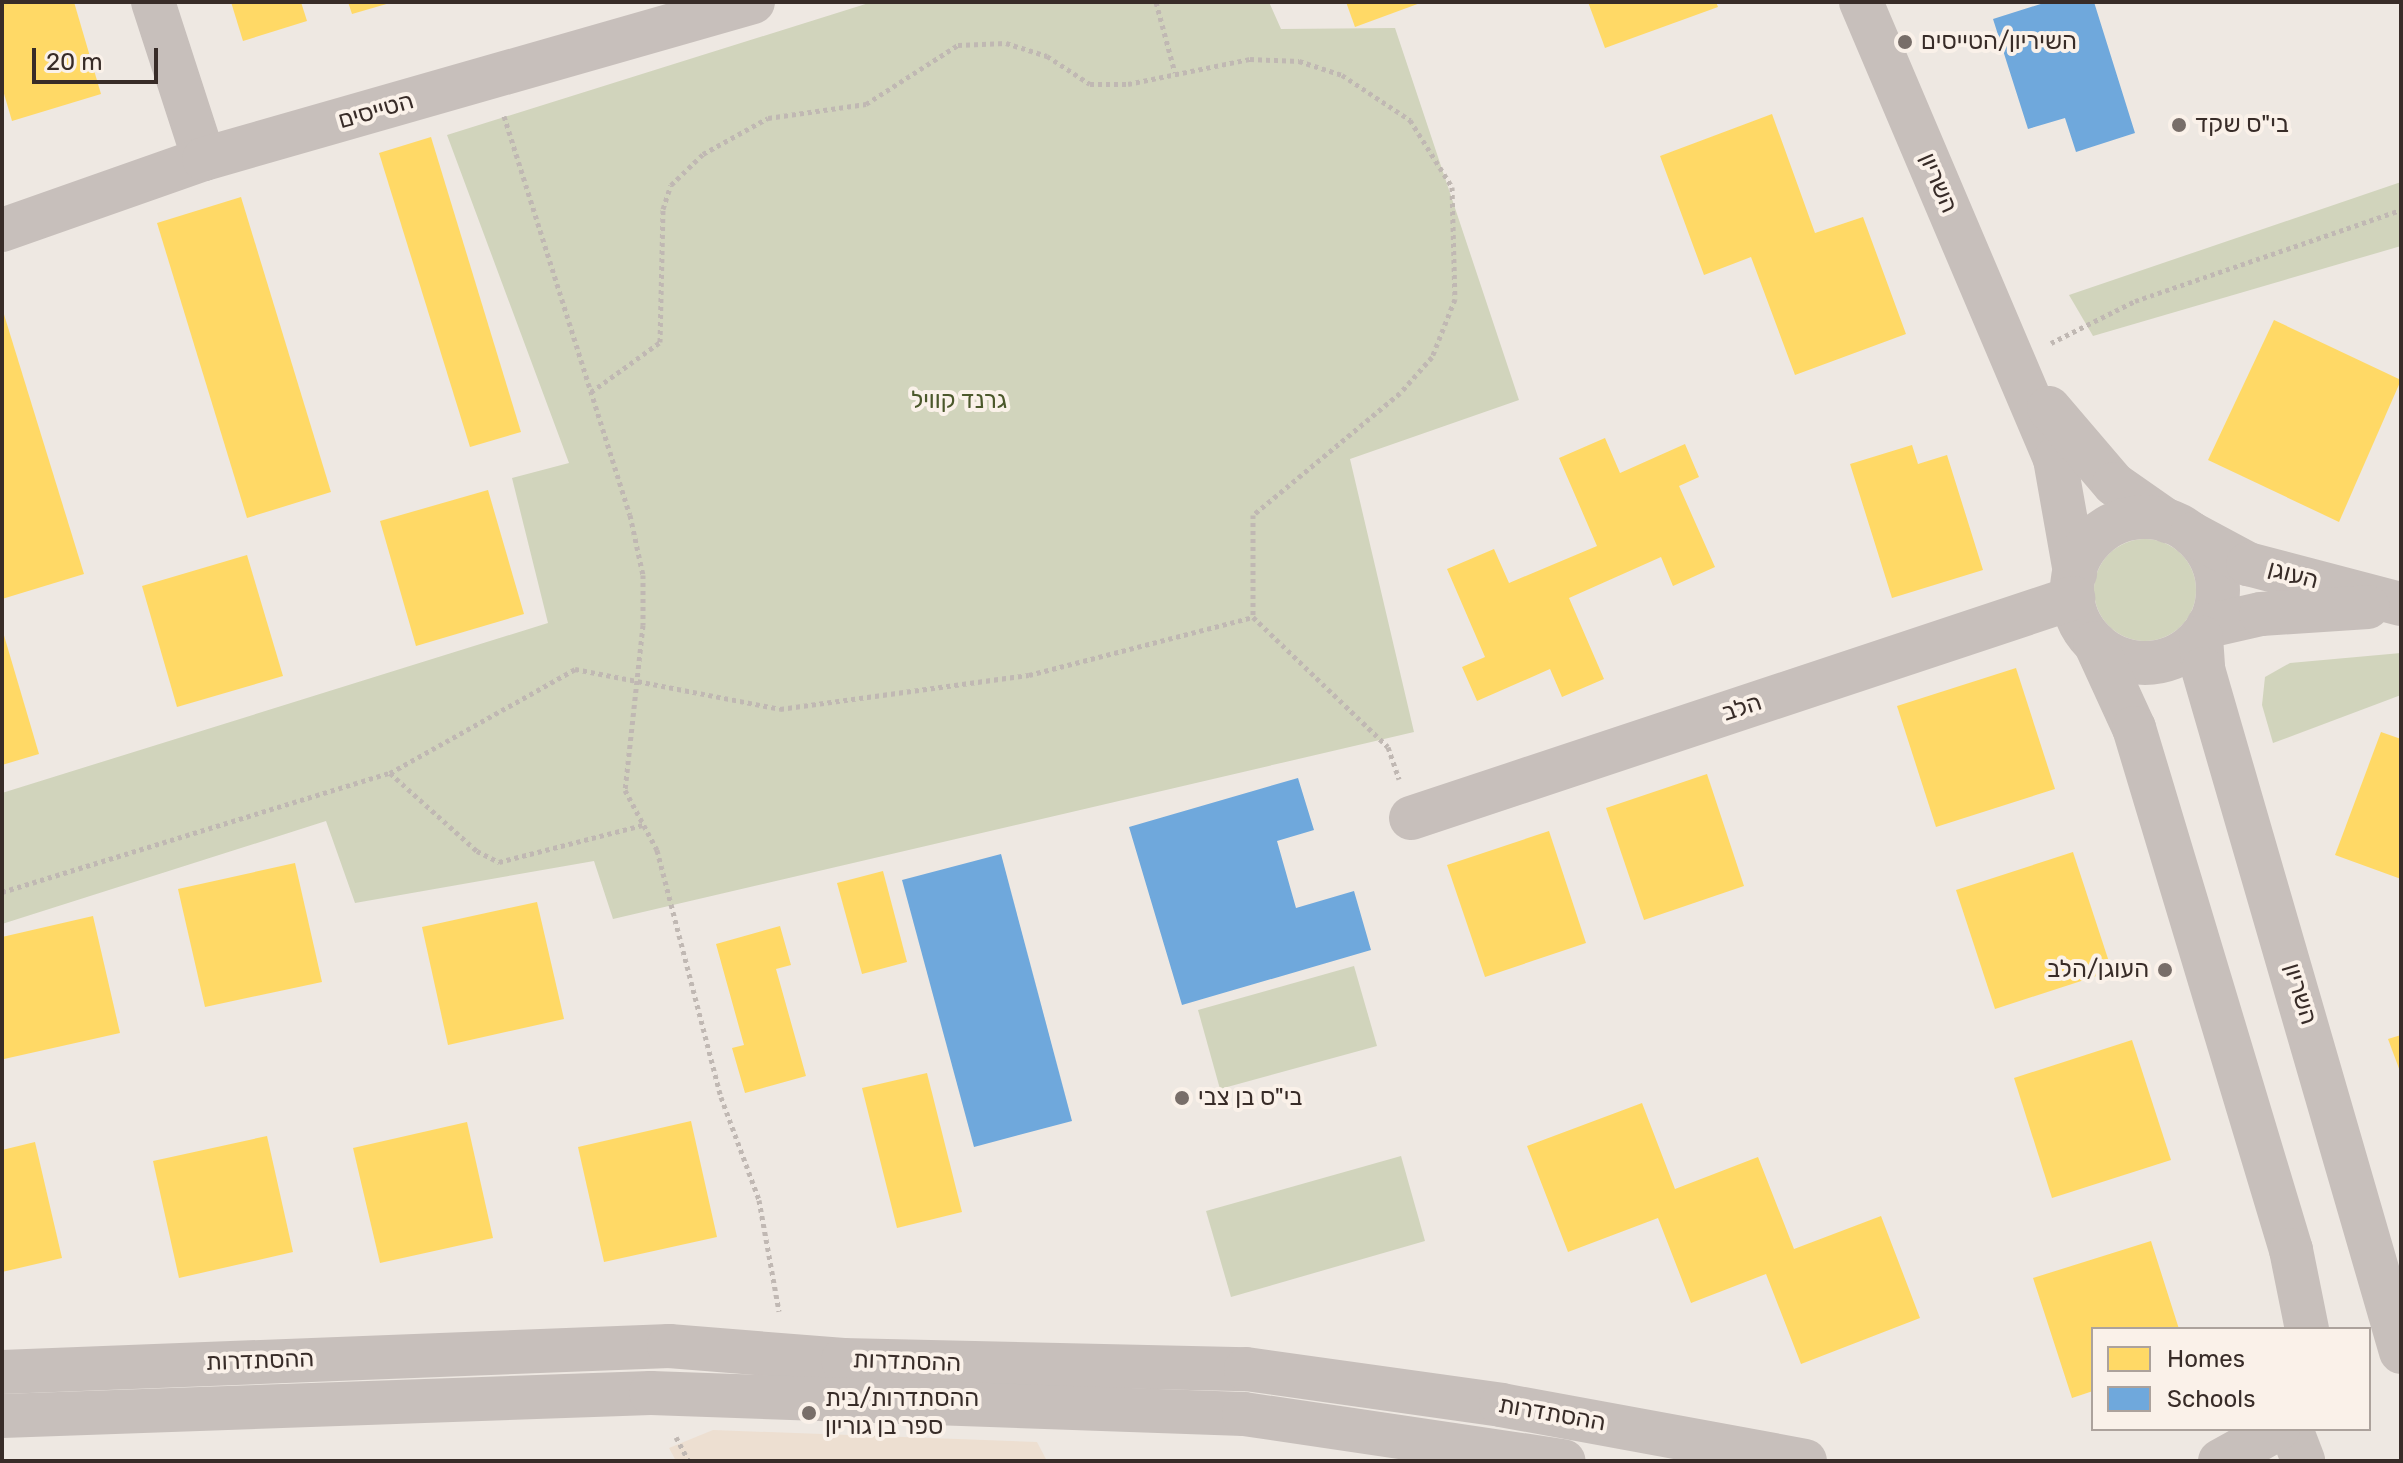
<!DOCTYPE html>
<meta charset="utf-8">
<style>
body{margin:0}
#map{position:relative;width:2403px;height:1463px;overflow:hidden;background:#eee8e2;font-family:Rubik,"Noto Sans Hebrew",sans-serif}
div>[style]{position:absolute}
.green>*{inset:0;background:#d1d4bc}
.round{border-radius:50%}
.plaza>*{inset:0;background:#eddfd1}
.homes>*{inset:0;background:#ffd966}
.schools>*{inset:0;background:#6fa8dc}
.path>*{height:5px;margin-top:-2.5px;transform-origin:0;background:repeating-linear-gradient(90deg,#c0b8b3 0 4px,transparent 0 8px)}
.minor>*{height:44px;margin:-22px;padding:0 22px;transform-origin:22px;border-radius:22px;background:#c7bfbb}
.minor>.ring{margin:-22px;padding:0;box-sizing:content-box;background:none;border:44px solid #c7bfbb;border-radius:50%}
.dots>*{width:22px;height:22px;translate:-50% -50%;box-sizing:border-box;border:4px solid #faf1e9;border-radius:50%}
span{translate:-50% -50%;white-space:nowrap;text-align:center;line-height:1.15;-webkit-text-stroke:8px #faf1e9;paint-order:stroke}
.poi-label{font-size:24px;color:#382c28}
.left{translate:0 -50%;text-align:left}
.right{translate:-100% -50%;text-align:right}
.street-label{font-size:24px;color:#382c28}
.park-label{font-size:24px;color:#4b582b}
.frame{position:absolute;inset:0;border:4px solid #382c28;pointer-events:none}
.legend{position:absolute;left:2091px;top:1327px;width:280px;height:104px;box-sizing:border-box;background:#faf1e9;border:2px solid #aca29c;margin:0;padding:10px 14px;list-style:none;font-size:24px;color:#382c28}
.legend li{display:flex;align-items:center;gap:16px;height:40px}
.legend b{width:40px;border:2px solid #aca29c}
.scale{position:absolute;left:32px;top:48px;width:126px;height:36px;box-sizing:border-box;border:4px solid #382c28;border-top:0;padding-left:10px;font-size:24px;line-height:28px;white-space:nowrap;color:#382c28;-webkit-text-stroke:6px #faf1e9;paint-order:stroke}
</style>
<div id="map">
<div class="green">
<i style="clip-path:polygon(872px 2px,1269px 2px,1281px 29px,1395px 28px,1519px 400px,1350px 459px,1414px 732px,613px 919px,594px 861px,355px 903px,326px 821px,2px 924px,2px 793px,548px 623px,512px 478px,569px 463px,447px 135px)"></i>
<i style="clip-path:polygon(2401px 182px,2401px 246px,2093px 336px,2069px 295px)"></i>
<i class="round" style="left:2094px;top:539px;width:102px;height:102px"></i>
<i style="clip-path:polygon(2401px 653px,2401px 695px,2273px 743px,2262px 705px,2265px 677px,2290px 663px)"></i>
<i style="clip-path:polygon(1354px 966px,1377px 1046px,1220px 1089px,1198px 1010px)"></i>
<i style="clip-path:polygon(1401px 1156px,1425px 1241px,1231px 1297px,1206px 1211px)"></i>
</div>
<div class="plaza">
<i style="clip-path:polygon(713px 1430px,1037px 1442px,1047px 1461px,676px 1461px,669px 1448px)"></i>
</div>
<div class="homes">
<i style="clip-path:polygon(2px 2px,74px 2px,101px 94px,12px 121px,2px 87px)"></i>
<i style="clip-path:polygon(231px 2px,301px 2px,307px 21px,243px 41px)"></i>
<i style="clip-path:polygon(348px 2px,390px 2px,390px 3px,352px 14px)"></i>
<i style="clip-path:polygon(1346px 2px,1423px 2px,1355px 27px)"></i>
<i style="clip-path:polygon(1588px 2px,1716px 2px,1718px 7px,1605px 48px)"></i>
<i style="clip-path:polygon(1772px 114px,1815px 233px,1863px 217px,1906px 334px,1795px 375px,1751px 257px,1704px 275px,1660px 156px)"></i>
<i style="clip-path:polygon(431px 137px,521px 432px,470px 447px,379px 153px)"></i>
<i style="clip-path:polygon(241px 197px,331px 492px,247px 518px,157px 223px)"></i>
<i style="clip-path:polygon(2px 308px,84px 574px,2px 599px)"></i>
<i style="clip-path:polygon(2274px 320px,2401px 380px,2339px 522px,2208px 460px)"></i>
<i style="clip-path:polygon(1605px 438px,1620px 473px,1685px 444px,1699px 477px,1679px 486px,1715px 567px,1673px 586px,1661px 557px,1569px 598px,1604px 679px,1562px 697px,1550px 669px,1477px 701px,1462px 667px,1485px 657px,1447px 569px,1494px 549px,1509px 583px,1597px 546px,1559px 458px)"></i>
<i style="clip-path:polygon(1912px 445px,1918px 464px,1947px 455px,1983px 570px,1892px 598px,1850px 464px)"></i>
<i style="clip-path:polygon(488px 490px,524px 614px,416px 646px,380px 521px)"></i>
<i style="clip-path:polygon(247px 555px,283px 676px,177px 707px,142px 586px)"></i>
<i style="clip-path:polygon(3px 632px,39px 754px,2px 765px,2px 633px)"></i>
<i style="clip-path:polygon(2016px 668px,2055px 789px,1936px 827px,1897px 706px)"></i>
<i style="clip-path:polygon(2381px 732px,2401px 739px,2401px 879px,2335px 855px)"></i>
<i style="clip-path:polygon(1707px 774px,1744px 886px,1644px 920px,1606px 808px)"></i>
<i style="clip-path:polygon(1549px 831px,1586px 943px,1485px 977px,1447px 865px)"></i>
<i style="clip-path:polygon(2073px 852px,2112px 971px,1995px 1009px,1956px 890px)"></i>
<i style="clip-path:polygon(295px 863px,322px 982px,205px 1007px,178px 889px)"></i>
<i style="clip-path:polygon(883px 871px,907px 962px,862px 974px,837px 883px)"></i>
<i style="clip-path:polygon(537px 902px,564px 1019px,448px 1045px,422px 927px)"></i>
<i style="clip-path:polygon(93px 916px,120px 1033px,4px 1059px,2px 937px)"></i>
<i style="clip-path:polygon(780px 926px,791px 965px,776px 969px,806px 1076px,745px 1093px,732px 1048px,744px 1045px,716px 944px)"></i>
<i style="clip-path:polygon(2401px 1035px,2401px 1074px,2388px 1039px)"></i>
<i style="clip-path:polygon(2132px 1040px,2171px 1160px,2052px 1198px,2014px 1078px)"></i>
<i style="clip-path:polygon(927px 1073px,962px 1212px,897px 1228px,862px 1088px)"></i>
<i style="clip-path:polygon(1642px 1103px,1675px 1189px,1758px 1157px,1794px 1249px,1881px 1216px,1920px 1318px,1801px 1364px,1766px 1274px,1691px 1303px,1658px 1218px,1568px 1252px,1527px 1146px)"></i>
<i style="clip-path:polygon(691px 1121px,717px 1237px,604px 1262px,578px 1147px)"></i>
<i style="clip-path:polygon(467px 1122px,493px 1238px,380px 1263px,353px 1148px)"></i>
<i style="clip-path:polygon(267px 1136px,293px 1252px,179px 1278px,153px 1161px)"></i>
<i style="clip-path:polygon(35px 1142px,62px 1258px,2px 1272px,2px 1150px)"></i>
<i style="clip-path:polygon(2151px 1241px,2179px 1329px,2093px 1329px,2093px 1391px,2072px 1398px,2033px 1278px)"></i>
</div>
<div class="schools">
<i style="clip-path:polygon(2047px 2px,2094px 2px,2135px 133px,2076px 152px,2065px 118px,2028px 129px,1993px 19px)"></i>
<i style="clip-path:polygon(1298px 778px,1314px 830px,1277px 841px,1296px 908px,1354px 891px,1371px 950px,1182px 1005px,1129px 827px)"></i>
<i style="clip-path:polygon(1001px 854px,1072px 1121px,974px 1147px,902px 880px)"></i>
</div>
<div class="path">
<i style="left:1156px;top:2px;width:73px;rotate:75deg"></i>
<i style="left:504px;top:116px;width:418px;rotate:72.5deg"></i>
<i style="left:630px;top:515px;width:61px;rotate:77.8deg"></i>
<i style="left:643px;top:575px;width:50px;rotate:90deg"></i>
<i style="left:643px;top:625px;width:166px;rotate:96.2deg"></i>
<i style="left:625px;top:790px;width:68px;rotate:61.9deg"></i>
<i style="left:657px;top:850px;width:255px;rotate:75.5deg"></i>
<i style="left:721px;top:1097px;width:110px;rotate:69.7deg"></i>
<i style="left:759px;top:1200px;width:113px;rotate:79.8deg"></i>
<i style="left:2051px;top:343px;width:94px;rotate:-26.6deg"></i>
<i style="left:2135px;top:301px;width:281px;rotate:-18.9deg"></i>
<i style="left:591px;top:392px;width:85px;rotate:-35.9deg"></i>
<i style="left:660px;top:342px;width:133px;rotate:-88.7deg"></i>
<i style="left:663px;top:209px;width:25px;rotate:-72deg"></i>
<i style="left:671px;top:185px;width:45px;rotate:-44.1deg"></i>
<i style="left:703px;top:154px;width:74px;rotate:-29deg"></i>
<i style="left:768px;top:118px;width:99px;rotate:-8.1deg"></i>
<i style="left:866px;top:104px;width:109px;rotate:-32.7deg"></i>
<i style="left:958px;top:45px;width:48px;rotate:-2.4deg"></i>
<i style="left:1006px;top:43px;width:43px;rotate:17.6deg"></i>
<i style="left:1047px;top:56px;width:51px;rotate:33.1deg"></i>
<i style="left:1090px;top:84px;width:38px"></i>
<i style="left:1128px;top:84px;width:125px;rotate:-11.6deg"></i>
<i style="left:1250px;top:59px;width:49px;rotate:2.3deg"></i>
<i style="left:1299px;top:61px;width:45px;rotate:18deg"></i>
<i style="left:1342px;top:75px;width:82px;rotate:33.5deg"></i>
<i style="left:1410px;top:120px;width:79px;rotate:57.9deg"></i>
<i style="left:1452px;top:187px;width:112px;rotate:88.5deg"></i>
<i style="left:1455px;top:299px;width:62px;rotate:111.6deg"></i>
<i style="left:1432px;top:357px;width:48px;rotate:131.6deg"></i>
<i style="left:1400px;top:393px;width:191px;rotate:140.3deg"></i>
<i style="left:1253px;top:515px;width:102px;rotate:90deg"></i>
<i style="left:390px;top:773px;width:117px;rotate:41.9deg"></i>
<i style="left:477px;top:851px;width:25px;rotate:27deg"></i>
<i style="left:499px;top:862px;width:149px;rotate:-14.4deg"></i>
<i style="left:2px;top:892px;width:406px;rotate:-17.1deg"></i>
<i style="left:390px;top:773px;width:212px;rotate:-29.3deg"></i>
<i style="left:575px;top:669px;width:209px;rotate:11deg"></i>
<i style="left:780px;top:709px;width:251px;rotate:-7.8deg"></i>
<i style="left:1029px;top:675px;width:231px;rotate:-14.5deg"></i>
<i style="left:1253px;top:617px;width:187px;rotate:43.9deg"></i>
<i style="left:1388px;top:747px;width:34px;rotate:71deg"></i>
<i style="left:676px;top:1437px;width:27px;rotate:62deg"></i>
</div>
<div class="minor">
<i style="left:153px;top:2px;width:165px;rotate:72deg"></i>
<i style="left:1861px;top:2px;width:496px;rotate:67deg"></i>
<i style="left:2055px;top:459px;width:116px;rotate:80deg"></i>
<i style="left:2px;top:230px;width:214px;rotate:-19.4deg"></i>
<i style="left:204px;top:159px;width:571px;rotate:-15.96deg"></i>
<i style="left:2049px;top:408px;width:100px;rotate:49.5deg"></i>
<i style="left:2114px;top:484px;width:65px;rotate:34.9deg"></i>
<i class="ring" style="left:2072px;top:517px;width:102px;height:102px"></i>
<i style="left:2192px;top:534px;width:64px;rotate:28.2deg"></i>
<i style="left:2248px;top:564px;width:158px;rotate:14.7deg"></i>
<i style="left:2208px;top:626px;width:54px;rotate:-12.8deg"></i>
<i style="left:2261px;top:614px;width:107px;rotate:-3.7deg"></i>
<i style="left:2201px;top:637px;width:32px;rotate:86deg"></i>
<i style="left:2203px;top:669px;width:711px;rotate:73.83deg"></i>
<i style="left:2095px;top:643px;width:94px;rotate:65.4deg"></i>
<i style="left:2134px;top:728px;width:545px;rotate:73.26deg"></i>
<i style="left:2291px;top:1250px;width:81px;rotate:78.6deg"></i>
<i style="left:1411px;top:818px;width:698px;rotate:-18.38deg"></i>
<i style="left:2px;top:1372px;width:668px;rotate:-2.23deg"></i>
<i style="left:669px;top:1346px;width:175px;rotate:4.6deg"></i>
<i style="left:843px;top:1360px;width:403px;rotate:1.3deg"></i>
<i style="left:1246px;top:1369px;width:258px;rotate:8deg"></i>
<i style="left:1501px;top:1405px;width:309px;rotate:10.4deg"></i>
<i style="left:2px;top:1416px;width:649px;rotate:-2.03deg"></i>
<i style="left:651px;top:1393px;width:593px;rotate:2.03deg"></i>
<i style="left:1244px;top:1414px;width:323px;rotate:8.4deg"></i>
<i style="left:2291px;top:1429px;width:34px;rotate:69deg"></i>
<i style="left:2220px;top:1461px;width:66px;rotate:-28.9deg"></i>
</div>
<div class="dots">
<i style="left:1905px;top:42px;background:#786e69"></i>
<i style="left:2179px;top:125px;background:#786e69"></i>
<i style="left:2165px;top:970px;background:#786e69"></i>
<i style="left:1182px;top:1098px;background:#786e69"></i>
<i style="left:809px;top:1413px;background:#786e69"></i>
</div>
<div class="poi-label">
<span class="left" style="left:1921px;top:42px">השיריון/הטייסים</span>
<span class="left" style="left:2195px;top:125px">בי"ס שקד</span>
<span class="right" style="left:2149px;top:970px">העוגן/הלב</span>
<span class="left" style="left:1198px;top:1098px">בי"ס בן צבי</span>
<span class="left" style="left:825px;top:1413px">ההסתדרות/בית<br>ספר בן גוריון</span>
</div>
<div class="street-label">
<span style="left:376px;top:111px;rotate:-16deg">הטייסים</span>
<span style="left:1938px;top:183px;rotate:67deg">השריון</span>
<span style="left:2293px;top:575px;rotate:15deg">העוגן</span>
<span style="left:1742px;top:708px;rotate:-18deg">הלב</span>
<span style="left:2300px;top:994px;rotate:73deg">השריון</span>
<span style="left:260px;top:1361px;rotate:-2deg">ההסתדרות</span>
<span style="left:907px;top:1362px;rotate:2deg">ההסתדרות</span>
<span style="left:1552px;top:1414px;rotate:10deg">ההסתדרות</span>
</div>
<div class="park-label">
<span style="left:959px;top:401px">גרנד קוויל</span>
</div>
<div class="frame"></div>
<ul class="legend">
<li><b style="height:22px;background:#ffd966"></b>Homes</li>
<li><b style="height:22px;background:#6fa8dc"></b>Schools</li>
</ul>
<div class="scale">20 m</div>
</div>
